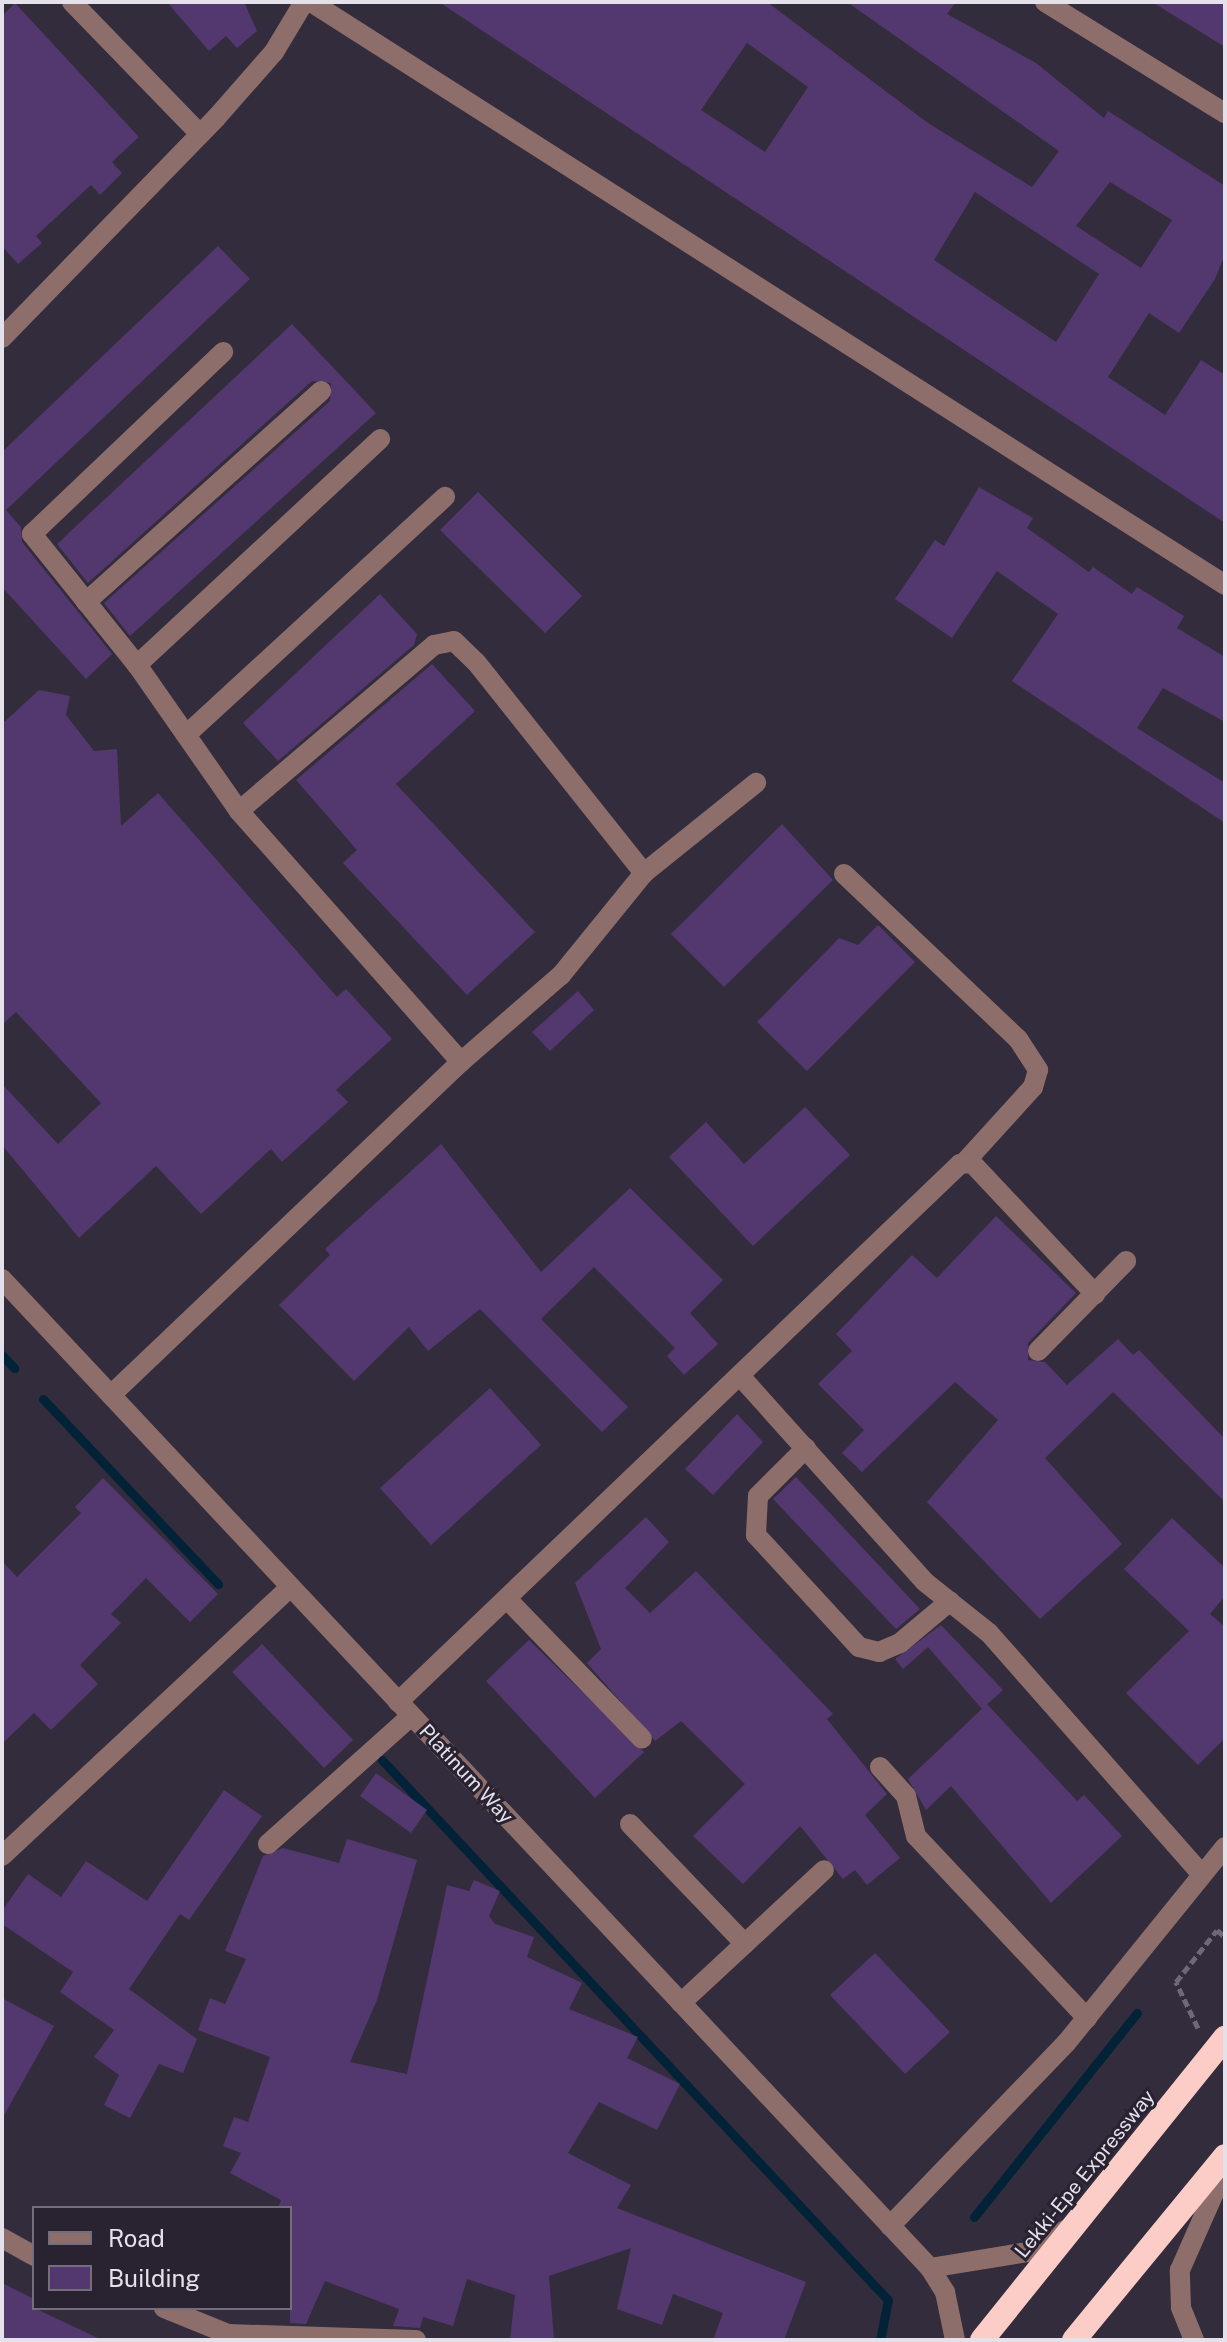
<!DOCTYPE html>
<style>
body{margin:0}
#map{position:relative;width:1227px;height:2342px;overflow:hidden;background:#332c3c;font-family:"Public Sans",sans-serif}
div>[style]{position:absolute}
.stream>*{height:9px;margin:-4.5px;padding:0 4.5px;transform-origin:4.5px;border-radius:4.5px;background:#022238}
.building>*{inset:0;background:#52386e}
.path>*{height:5px;margin-top:-2.5px;transform-origin:0;background:repeating-linear-gradient(90deg,#6f6977 0 8px,transparent 0 12px)}
.minor>*{height:20px;margin:-10px;padding:0 10px;transform-origin:10px;border-radius:10px;background:#8e6e6a}
.highway>*{height:24px;margin:-12px;padding:0 12px;transform-origin:12px;border-radius:12px;background:#fcccc6}
span{translate:-50% -50%;white-space:nowrap;text-align:center;line-height:1.15;-webkit-text-stroke:6px #292231;paint-order:stroke}
.street-label{font-size:20px;color:#e5e1eb}
.frame{position:absolute;inset:0;border:4px solid #e5e1eb;pointer-events:none}
.legend{position:absolute;left:32px;top:2206px;width:260px;height:104px;box-sizing:border-box;background:#292231;border:2px solid #746e7b;margin:0;padding:10px 14px;list-style:none;font-size:24px;color:#e5e1eb}
.legend li{display:flex;align-items:center;gap:16px;height:40px}
.legend b{width:40px;border:2px solid #746e7b}
</style>
<div id="map">
<div class="stream">
<i style="left:2px;top:1355px;width:18px;rotate:47deg"></i>
<i style="left:43px;top:1399px;width:255px;rotate:46.6deg"></i>
<i style="left:382px;top:1760px;width:740px;rotate:46.86deg"></i>
<i style="left:888px;top:2300px;width:41px;rotate:101.3deg"></i>
<i style="left:974px;top:2217px;width:261px;rotate:-51.4deg"></i>
</div>
<div class="building">
<i style="clip-path:polygon(167px 2px,244px 2px,257px 31px,237px 48px,226px 36px,209px 51px)"></i>
<i style="clip-path:polygon(evenodd,439px 2px,767px 2px,928px 123px,1032px 187px,1059px 151px,847px 2px,956px 2px,947px 14px,1036px 63px,1104px 118px,1108px 111px,1225px 186px,1225px 254px,1215px 279px,1179px 333px,1149px 313px,1108px 377px,1165px 415px,1201px 360px,1225px 375px,1225px 523px,439px 2px,747px 43px,808px 87px,765px 152px,701px 110px,747px 43px,439px 2px,1110px 182px,1172px 220px,1141px 268px,1076px 226px,1110px 182px,439px 2px,975px 192px,1099px 274px,1056px 342px,934px 260px,975px 192px)"></i>
<i style="clip-path:polygon(1152px 2px,1225px 2px,1225px 47px)"></i>
<i style="clip-path:polygon(15px 3px,139px 137px,112px 162px,122px 173px,100px 195px,91px 185px,36px 236px,42px 243px,18px 264px,2px 246px,2px 16px)"></i>
<i style="clip-path:polygon(218px 246px,250px 279px,6px 510px,21px 527px,22px 542px,112px 654px,86px 679px,2px 587px,2px 452px)"></i>
<i style="clip-path:polygon(292px 324px,376px 413px,130px 636px,104px 603px,330px 401px,331px 383px,312px 381px,88px 583px,57px 544px)"></i>
<i style="clip-path:polygon(979px 487px,1033px 518px,1027px 528px,1089px 572px,1093px 567px,1132px 594px,1137px 587px,1184px 616px,1177px 628px,1225px 657px,1225px 722px,1163px 688px,1137px 728px,1225px 783px,1225px 823px,1012px 681px,1058px 614px,997px 571px,952px 638px,895px 599px,935px 540px,944px 546px)"></i>
<i style="clip-path:polygon(478px 492px,582px 596px,545px 633px,440px 530px)"></i>
<i style="clip-path:polygon(380px 594px,417px 634px,414px 645px,278px 761px,243px 723px)"></i>
<i style="clip-path:polygon(432px 664px,475px 711px,396px 784px,535px 932px,467px 995px,343px 863px,357px 850px,296px 780px)"></i>
<i style="clip-path:polygon(39px 690px,70px 696px,66px 715px,94px 751px,117px 749px,121px 826px,158px 793px,337px 997px,346px 989px,392px 1039px,336px 1090px,348px 1102px,282px 1162px,271px 1149px,201px 1214px,156px 1166px,79px 1238px,2px 1145px,2px 1084px,58px 1144px,101px 1103px,16px 1012px,2px 1025px,2px 724px)"></i>
<i style="clip-path:polygon(782px 824px,833px 880px,724px 987px,671px 934px)"></i>
<i style="clip-path:polygon(878px 925px,915px 962px,807px 1071px,757px 1022px,839px 938px,858px 945px)"></i>
<i style="clip-path:polygon(578px 991px,594px 1010px,550px 1051px,532px 1032px)"></i>
<i style="clip-path:polygon(805px 1107px,850px 1155px,753px 1246px,669px 1157px,706px 1122px,744px 1164px)"></i>
<i style="clip-path:polygon(441px 1144px,541px 1272px,630px 1188px,723px 1280px,690px 1313px,718px 1344px,684px 1375px,667px 1356px,675px 1348px,594px 1267px,541px 1319px,628px 1407px,602px 1432px,480px 1309px,428px 1351px,409px 1327px,354px 1381px,279px 1305px,330px 1255px,325px 1249px)"></i>
<i style="clip-path:polygon(996px 1216px,1076px 1293px,1028px 1343px,1028px 1360px,1045px 1362px,1067px 1385px,1118px 1339px,1133px 1355px,1139px 1350px,1225px 1439px,1225px 1502px,1113px 1392px,1045px 1458px,1122px 1544px,1040px 1619px,927px 1502px,998px 1420px,955px 1382px,862px 1472px,842px 1453px,864px 1430px,818px 1384px,852px 1351px,836px 1334px,912px 1255px,937px 1278px)"></i>
<i style="clip-path:polygon(490px 1388px,541px 1445px,431px 1545px,380px 1488px)"></i>
<i style="clip-path:polygon(737px 1414px,763px 1442px,713px 1495px,685px 1469px)"></i>
<i style="clip-path:polygon(796px 1477px,920px 1609px,896px 1629px,773px 1499px)"></i>
<i style="clip-path:polygon(103px 1478px,218px 1594px,190px 1622px,146px 1578px,111px 1614px,121px 1623px,80px 1665px,98px 1684px,51px 1730px,34px 1713px,2px 1744px,2px 1561px,17px 1577px,81px 1513px,75px 1507px)"></i>
<i style="clip-path:polygon(646px 1517px,669px 1542px,625px 1588px,650px 1613px,696px 1571px,833px 1714px,827px 1719px,887px 1794px,865px 1815px,900px 1858px,867px 1885px,855px 1870px,843px 1879px,800px 1826px,743px 1884px,693px 1836px,745px 1784px,681px 1721px,655px 1741px,587px 1663px,601px 1649px,575px 1583px)"></i>
<i style="clip-path:polygon(1172px 1518px,1225px 1568px,1225px 1596px,1210px 1614px,1225px 1627px,1225px 1738px,1198px 1765px,1126px 1693px,1189px 1631px,1124px 1569px)"></i>
<i style="clip-path:polygon(941px 1625px,1003px 1690px,982px 1709px,928px 1647px,903px 1669px,895px 1659px)"></i>
<i style="clip-path:polygon(529px 1640px,644px 1752px,595px 1798px,486px 1681px)"></i>
<i style="clip-path:polygon(262px 1644px,353px 1740px,324px 1768px,232px 1672px)"></i>
<i style="clip-path:polygon(987px 1704px,1077px 1801px,1084px 1795px,1122px 1836px,1051px 1903px,951px 1786px,926px 1810px,908px 1779px)"></i>
<i style="clip-path:polygon(376px 1773px,427px 1810px,411px 1833px,360px 1796px)"></i>
<i style="clip-path:polygon(224px 1790px,262px 1816px,189px 1920px,180px 1914px,129px 1989px,197px 2039px,183px 2073px,159px 2064px,130px 2118px,104px 2105px,119px 2075px,94px 2057px,114px 2030px,60px 1992px,73px 1972px,2px 1924px,2px 1911px,28px 1874px,61px 1897px,86px 1861px,147px 1901px)"></i>
<i style="clip-path:polygon(347px 1839px,417px 1860px,377px 2000px,350px 2062px,407px 2074px,447px 1885px,469px 1891px,474px 1880px,500px 1891px,489px 1916px,495px 1924px,534px 1937px,527px 1957px,582px 1983px,569px 2009px,638px 2037px,627px 2058px,680px 2084px,657px 2130px,599px 2102px,568px 2153px,631px 2185px,617px 2208px,806px 2282px,784px 2340px,713px 2340px,723px 2313px,673px 2294px,662px 2325px,617px 2309px,631px 2248px,549px 2276px,554px 2340px,510px 2340px,515px 2295px,467px 2279px,453px 2326px,423px 2317px,420px 2328px,393px 2326px,399px 2309px,325px 2281px,306px 2324px,290px 2323px,290px 2208px,278px 2208px,281px 2200px,230px 2173px,241px 2153px,223px 2146px,234px 2117px,248px 2122px,270px 2057px,198px 2030px,210px 1998px,225px 2004px,246px 1959px,225px 1951px,263px 1856px,283px 1848px,339px 1863px)"></i>
<i style="clip-path:polygon(875px 1953px,950px 2032px,905px 2074px,830px 1995px)"></i>
<i style="clip-path:polygon(2px 1998px,54px 2026px,2px 2119px)"></i>
<i style="clip-path:polygon(2px 2283px,34px 2299px,34px 2308px,102px 2340px,2px 2340px)"></i>
</div>
<div class="path">
<i style="left:1198px;top:2028px;width:51px;rotate:-115.6deg"></i>
<i style="left:1176px;top:1982px;width:66px;rotate:-51.7deg"></i>
<i style="left:1217px;top:1930px;width:11px;rotate:41deg"></i>
</div>
<div class="minor">
<i style="left:72px;top:2px;width:184px;rotate:45.9deg"></i>
<i style="left:311px;top:2px;width:1084px;rotate:32.53deg"></i>
<i style="left:1045px;top:2px;width:211px;rotate:31.7deg"></i>
<i style="left:2px;top:338px;width:307px;rotate:-45.8deg"></i>
<i style="left:216px;top:118px;width:88px;rotate:-48.7deg"></i>
<i style="left:274px;top:52px;width:58px;rotate:-59deg"></i>
<i style="left:86px;top:602px;width:316px;rotate:-41.9deg"></i>
<i style="left:137px;top:665px;width:332px;rotate:-42.9deg"></i>
<i style="left:186px;top:735px;width:352px;rotate:-42.6deg"></i>
<i style="left:239px;top:811px;width:256px;rotate:-40.4deg"></i>
<i style="left:434px;top:645px;width:20px;rotate:-11deg"></i>
<i style="left:454px;top:641px;width:30px;rotate:44deg"></i>
<i style="left:476px;top:662px;width:270px;rotate:51.5deg"></i>
<i style="left:644px;top:873px;width:132px;rotate:129.1deg"></i>
<i style="left:561px;top:975px;width:133px;rotate:139deg"></i>
<i style="left:644px;top:873px;width:144px;rotate:-38.8deg"></i>
<i style="left:844px;top:874px;width:240px;rotate:43.5deg"></i>
<i style="left:1018px;top:1039px;width:37px;rotate:57deg"></i>
<i style="left:1038px;top:1070px;width:18px;rotate:106deg"></i>
<i style="left:1033px;top:1087px;width:100px;rotate:132.2deg"></i>
<i style="left:2px;top:1279px;width:1356px;rotate:46.82deg"></i>
<i style="left:930px;top:2268px;width:28px;rotate:58deg"></i>
<i style="left:945px;top:2292px;width:49px;rotate:78.2deg"></i>
<i style="left:1038px;top:1351px;width:126px;rotate:-45.6deg"></i>
<i style="left:741px;top:1377px;width:275px;rotate:48.1deg"></i>
<i style="left:925px;top:1582px;width:82px;rotate:38.6deg"></i>
<i style="left:989px;top:1633px;width:322px;rotate:48.6deg"></i>
<i style="left:111px;top:1395px;width:483px;rotate:-43.6deg"></i>
<i style="left:461px;top:1062px;width:335px;rotate:-131.5deg"></i>
<i style="left:239px;top:811px;width:178px;rotate:-124.9deg"></i>
<i style="left:137px;top:665px;width:168px;rotate:-128.7deg"></i>
<i style="left:32px;top:534px;width:264px;rotate:-43.6deg"></i>
<i style="left:806px;top:1448px;width:68px;rotate:135deg"></i>
<i style="left:758px;top:1496px;width:39px;rotate:93deg"></i>
<i style="left:756px;top:1535px;width:152px;rotate:47.4deg"></i>
<i style="left:859px;top:1647px;width:21px;rotate:14deg"></i>
<i style="left:879px;top:1652px;width:23px;rotate:-23deg"></i>
<i style="left:900px;top:1643px;width:65px;rotate:-40deg"></i>
<i style="left:507px;top:1599px;width:194px;rotate:46deg"></i>
<i style="left:398px;top:1702px;width:778px;rotate:-43.75deg"></i>
<i style="left:960px;top:1164px;width:12px;rotate:-5deg"></i>
<i style="left:972px;top:1163px;width:180px;rotate:46.8deg"></i>
<i style="left:880px;top:1767px;width:39px;rotate:48deg"></i>
<i style="left:906px;top:1796px;width:41px;rotate:76deg"></i>
<i style="left:916px;top:1836px;width:250px;rotate:46.8deg"></i>
<i style="left:630px;top:1824px;width:166px;rotate:46.2deg"></i>
<i style="left:268px;top:1844px;width:192px;rotate:-41.8deg"></i>
<i style="left:2px;top:1856px;width:394px;rotate:-43deg"></i>
<i style="left:681px;top:2003px;width:195px;rotate:-42.9deg"></i>
<i style="left:890px;top:2226px;width:255px;rotate:-46.1deg"></i>
<i style="left:1067px;top:2042px;width:251px;rotate:-51deg"></i>
<i style="left:2px;top:2238px;width:37px;rotate:29deg"></i>
<i style="left:930px;top:2268px;width:105px;rotate:-9.3deg"></i>
<i style="left:1034px;top:2251px;width:37px;rotate:-34deg"></i>
<i style="left:164px;top:2308px;width:69px;rotate:22.1deg"></i>
<i style="left:228px;top:2334px;width:188px;rotate:1.8deg"></i>
<i style="left:1194px;top:2340px;width:35px;rotate:-112deg"></i>
<i style="left:1181px;top:2307px;width:37px;rotate:-92deg"></i>
<i style="left:1180px;top:2270px;width:111px;rotate:-66.2deg"></i>
</div>
<div class="highway">
<i style="left:982px;top:2340px;width:388px;rotate:-51.2deg"></i>
<i style="left:1074px;top:2340px;width:238px;rotate:-50.6deg"></i>
</div>
<div class="street-label">
<span style="left:466px;top:1774px;rotate:47deg">Platinum Way</span>
<span style="left:1085px;top:2174px;rotate:-51deg">Lekki-Epe Expressway</span>
</div>
<div class="frame"></div>
<ul class="legend">
<li><b style="height:10px;background:#8e6e6a"></b>Road</li>
<li><b style="height:22px;background:#52386e"></b>Building</li>
</ul>
</div>
